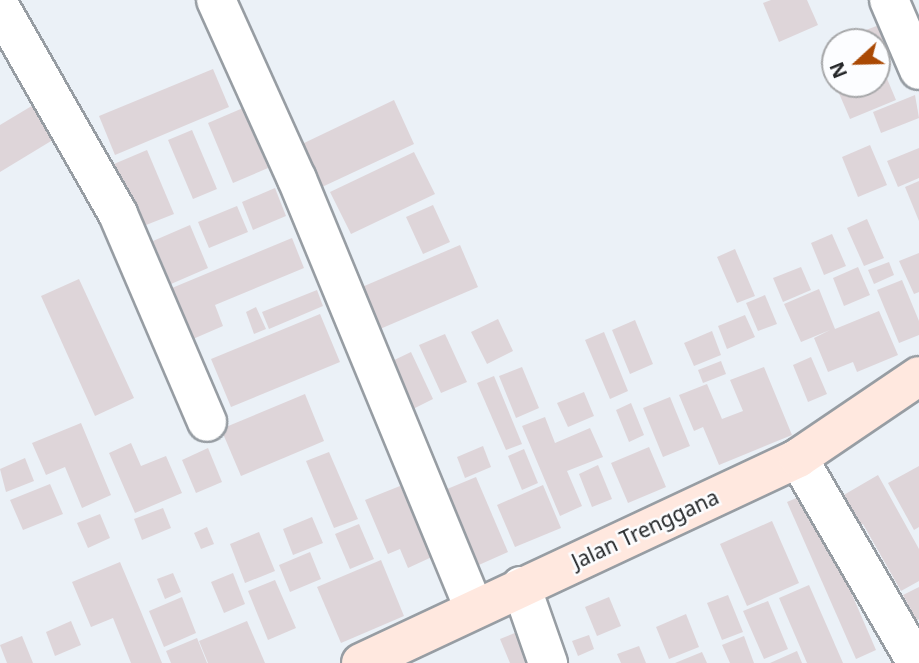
<!DOCTYPE html>
<style>
body{margin:0}
#map{position:relative;width:919px;height:663px;overflow:hidden;background:#ebf1f7;font-family:"Noto Sans",sans-serif}
div>[style]{position:absolute}
.building>*{inset:0;background:#ded5d9}
.roads{filter:drop-shadow(2px 0 #979da3) drop-shadow(-2px 0 #979da3) drop-shadow(0 2px #979da3) drop-shadow(0 -2px #979da3)}
.street>*{height:38px;margin:-19px;padding:0 19px;transform-origin:19px;border-radius:19px;background:#fff}
.secondary>*{height:38px;margin:-19px;padding:0 19px;transform-origin:19px;border-radius:19px;background:#ffe8df}
span{translate:-50% -50%;white-space:nowrap;text-align:center;line-height:1.15;-webkit-text-stroke:5px #fcfdff;paint-order:stroke}
.street-label{font-size:21px;color:#252729}
.north{position:absolute;left:821px;top:28px;width:70px;height:70px;box-sizing:border-box;background:#fcfdff;border:2px solid #a6a7a9;border-radius:50%;rotate:248deg;font-size:19px;font-weight:700;line-height:28px;text-align:center;color:#252729}
.north::after{content:'';display:block;margin:auto;width:24px;height:32px;background:#aa4904;clip-path:polygon(50% 0,100% 100%,50% 72%,0 100%)}
</style>
<div id="map">
<div class="building">
<i style="clip-path:polygon(771px 0,807px 0,818px 25px,779px 42px,763px 3px)"></i>
<i style="clip-path:polygon(887px 22px,898px 50px,878px 59px,877px 42px,871px 42px,866px 30px)"></i>
<i style="clip-path:polygon(880px 62px,896px 100px,850px 119px,835px 84px,877px 84px)"></i>
<i style="clip-path:polygon(213px 69px,229px 107px,115px 155px,99px 116px)"></i>
<i style="clip-path:polygon(915px 95px,919px 118px,881px 133px,873px 112px)"></i>
<i style="clip-path:polygon(394px 100px,414px 144px,322px 187px,302px 144px)"></i>
<i style="clip-path:polygon(40px 101px,61px 135px,0 172px,0 125px)"></i>
<i style="clip-path:polygon(243px 108px,268px 168px,233px 183px,208px 123px)"></i>
<i style="clip-path:polygon(192px 130px,217px 189px,193px 199px,168px 140px)"></i>
<i style="clip-path:polygon(870px 145px,887px 185px,858px 197px,842px 157px)"></i>
<i style="clip-path:polygon(919px 148px,919px 178px,898px 187px,887px 161px)"></i>
<i style="clip-path:polygon(147px 150px,174px 214px,141px 227px,114px 164px)"></i>
<i style="clip-path:polygon(414px 152px,435px 194px,351px 234px,330px 192px)"></i>
<i style="clip-path:polygon(919px 181px,919px 221px,905px 187px)"></i>
<i style="clip-path:polygon(275px 188px,286px 216px,253px 230px,242px 202px)"></i>
<i style="clip-path:polygon(433px 205px,450px 242px,423px 254px,406px 217px)"></i>
<i style="clip-path:polygon(237px 206px,248px 232px,209px 248px,198px 222px)"></i>
<i style="clip-path:polygon(867px 219px,884px 258px,864px 266px,847px 228px)"></i>
<i style="clip-path:polygon(190px 225px,208px 268px,171px 284px,153px 241px)"></i>
<i style="clip-path:polygon(832px 234px,846px 266px,824px 275px,811px 243px)"></i>
<i style="clip-path:polygon(292px 238px,304px 268px,215px 305px,223px 326px,193px 339px,172px 288px)"></i>
<i style="clip-path:polygon(460px 245px,478px 287px,373px 332px,355px 290px)"></i>
<i style="clip-path:polygon(735px 249px,755px 296px,737px 303px,717px 257px)"></i>
<i style="clip-path:polygon(919px 253px,919px 292px,914px 294px,899px 261px)"></i>
<i style="clip-path:polygon(889px 262px,894px 275px,874px 284px,868px 270px)"></i>
<i style="clip-path:polygon(801px 267px,811px 290px,783px 302px,773px 278px)"></i>
<i style="clip-path:polygon(858px 267px,870px 295px,844px 306px,833px 278px)"></i>
<i style="clip-path:polygon(79px 279px,134px 398px,95px 416px,41px 296px)"></i>
<i style="clip-path:polygon(902px 280px,919px 321px,919px 335px,899px 343px,877px 290px)"></i>
<i style="clip-path:polygon(819px 289px,835px 329px,879px 311px,898px 355px,857px 372px,853px 362px,828px 372px,814px 338px,830px 330px,801px 342px,784px 304px)"></i>
<i style="clip-path:polygon(317px 290px,323px 306px,269px 329px,262px 312px)"></i>
<i style="clip-path:polygon(765px 295px,777px 324px,758px 331px,746px 303px)"></i>
<i style="clip-path:polygon(256px 307px,266px 329px,254px 334px,246px 312px)"></i>
<i style="clip-path:polygon(320px 314px,340px 362px,231px 407px,211px 359px)"></i>
<i style="clip-path:polygon(745px 315px,755px 337px,727px 349px,718px 326px)"></i>
<i style="clip-path:polygon(498px 319px,513px 351px,487px 364px,471px 332px)"></i>
<i style="clip-path:polygon(635px 320px,653px 364px,630px 374px,612px 330px)"></i>
<i style="clip-path:polygon(712px 331px,721px 355px,694px 366px,684px 343px)"></i>
<i style="clip-path:polygon(604px 332px,628px 391px,610px 399px,585px 340px)"></i>
<i style="clip-path:polygon(445px 334px,467px 382px,441px 393px,419px 345px)"></i>
<i style="clip-path:polygon(411px 352px,433px 399px,409px 411px,386px 364px)"></i>
<i style="clip-path:polygon(811px 357px,827px 394px,808px 402px,793px 365px)"></i>
<i style="clip-path:polygon(721px 361px,726px 374px,703px 383px,698px 370px)"></i>
<i style="clip-path:polygon(522px 367px,539px 408px,516px 418px,499px 376px)"></i>
<i style="clip-path:polygon(764px 367px,792px 435px,719px 465px,703px 427px,694px 431px,679px 395px,707px 384px,722px 419px,743px 411px,730px 380px)"></i>
<i style="clip-path:polygon(494px 376px,522px 444px,506px 450px,477px 383px)"></i>
<i style="clip-path:polygon(584px 392px,594px 416px,568px 427px,557px 403px)"></i>
<i style="clip-path:polygon(305px 394px,324px 441px,241px 476px,221px 429px)"></i>
<i style="clip-path:polygon(670px 397px,690px 446px,663px 457px,643px 408px)"></i>
<i style="clip-path:polygon(631px 403px,644px 435px,629px 442px,616px 410px)"></i>
<i style="clip-path:polygon(545px 417px,555px 443px,590px 428px,603px 457px,567px 471px,582px 506px,560px 516px,522px 426px)"></i>
<i style="clip-path:polygon(81px 423px,111px 495px,82px 508px,65px 467px,46px 475px,32px 443px)"></i>
<i style="clip-path:polygon(131px 443px,141px 466px,166px 456px,182px 493px,135px 513px,109px 453px)"></i>
<i style="clip-path:polygon(483px 446px,491px 467px,465px 478px,457px 457px)"></i>
<i style="clip-path:polygon(649px 447px,666px 487px,628px 503px,611px 463px)"></i>
<i style="clip-path:polygon(208px 448px,222px 482px,196px 493px,182px 460px)"></i>
<i style="clip-path:polygon(524px 449px,538px 483px,522px 490px,508px 456px)"></i>
<i style="clip-path:polygon(329px 452px,358px 519px,334px 528px,306px 461px)"></i>
<i style="clip-path:polygon(25px 458px,34px 481px,6px 492px,0 469px)"></i>
<i style="clip-path:polygon(598px 465px,612px 499px,592px 507px,579px 474px)"></i>
<i style="clip-path:polygon(919px 466px,919px 527px,914px 530px,888px 483px)"></i>
<i style="clip-path:polygon(878px 475px,919px 549px,919px 581px,901px 591px,863px 524px,847px 533px,830px 503px)"></i>
<i style="clip-path:polygon(476px 477px,508px 552px,472px 568px,440px 492px)"></i>
<i style="clip-path:polygon(50px 484px,63px 514px,23px 530px,10px 500px)"></i>
<i style="clip-path:polygon(543px 485px,561px 528px,515px 547px,497px 505px)"></i>
<i style="clip-path:polygon(400px 486px,434px 556px,408px 568px,400px 549px,388px 554px,365px 500px)"></i>
<i style="clip-path:polygon(808px 493px,876px 650px,856px 659px,787px 502px)"></i>
<i style="clip-path:polygon(163px 508px,171px 528px,142px 540px,134px 519px)"></i>
<i style="clip-path:polygon(100px 514px,110px 538px,88px 548px,77px 523px)"></i>
<i style="clip-path:polygon(312px 517px,323px 543px,293px 555px,283px 529px)"></i>
<i style="clip-path:polygon(772px 521px,799px 583px,747px 606px,720px 544px)"></i>
<i style="clip-path:polygon(359px 524px,374px 559px,350px 569px,335px 534px)"></i>
<i style="clip-path:polygon(207px 527px,214px 544px,201px 549px,194px 533px)"></i>
<i style="clip-path:polygon(259px 532px,275px 571px,245px 583px,230px 544px)"></i>
<i style="clip-path:polygon(310px 552px,321px 579px,290px 592px,279px 565px)"></i>
<i style="clip-path:polygon(381px 560px,404px 616px,341px 643px,317px 587px)"></i>
<i style="clip-path:polygon(120px 562px,139px 607px,162px 663px,131px 663px,113px 618px,91px 627px,72px 582px)"></i>
<i style="clip-path:polygon(173px 573px,181px 592px,165px 599px,157px 579px)"></i>
<i style="clip-path:polygon(233px 573px,245px 604px,224px 613px,211px 582px)"></i>
<i style="clip-path:polygon(275px 580px,296px 628px,268px 640px,248px 591px)"></i>
<i style="clip-path:polygon(809px 585px,843px 663px,807px 663px,779px 598px)"></i>
<i style="clip-path:polygon(919px 587px,919px 619px,917px 621px,903px 595px)"></i>
<i style="clip-path:polygon(728px 595px,743px 632px,722px 640px,707px 603px)"></i>
<i style="clip-path:polygon(182px 597px,196px 633px,164px 647px,149px 611px)"></i>
<i style="clip-path:polygon(609px 597px,621px 626px,597px 636px,585px 607px)"></i>
<i style="clip-path:polygon(768px 601px,788px 649px,764px 659px,743px 611px)"></i>
<i style="clip-path:polygon(686px 614px,699px 647px,669px 659px,656px 627px)"></i>
<i style="clip-path:polygon(71px 621px,81px 645px,55px 656px,46px 632px)"></i>
<i style="clip-path:polygon(247px 621px,265px 663px,208px 663px,199px 641px)"></i>
<i style="clip-path:polygon(527px 628px,542px 663px,510px 663px,500px 639px)"></i>
<i style="clip-path:polygon(589px 635px,594px 649px,578px 656px,572px 641px)"></i>
<i style="clip-path:polygon(22px 636px,33px 663px,7px 663px,0 645px)"></i>
<i style="clip-path:polygon(744px 636px,754px 663px,730px 663px,722px 645px)"></i>
<i style="clip-path:polygon(197px 638px,207px 663px,171px 663px,166px 651px)"></i>
<i style="clip-path:polygon(639px 646px,646px 663px,621px 663px,617px 654px)"></i>
<i style="clip-path:polygon(797px 651px,802px 663px,770px 663px)"></i>
<i style="clip-path:polygon(702px 652px,707px 663px,675px 663px)"></i>
</div>
<div class="roads">
<div class="street">
<i style="left:216px;top:0;width:196px;rotate:65.7deg"></i>
<i style="left:297px;top:179px;width:463px;rotate:67.6deg"></i>
<i style="left:889px;top:0;width:76px;rotate:66.8deg"></i>
<i style="left:0;top:7px;width:238px;rotate:60.3deg"></i>
<i style="left:118px;top:214px;width:226px;rotate:66.8deg"></i>
<i style="left:798px;top:458px;width:237px;rotate:59.9deg"></i>
<i style="left:521px;top:586px;width:82px;rotate:70.7deg"></i>
</div>
<div class="secondary">
<i style="left:361px;top:663px;width:483px;rotate:-25.1deg"></i>
<i style="left:798px;top:458px;width:146px;rotate:-34.1deg"></i>
</div>
</div>
<div class="street-label">
<span style="left:645px;top:529px;rotate:-25deg">Jalan Trenggana</span>
</div>
<div class="north">N</div>
</div>
